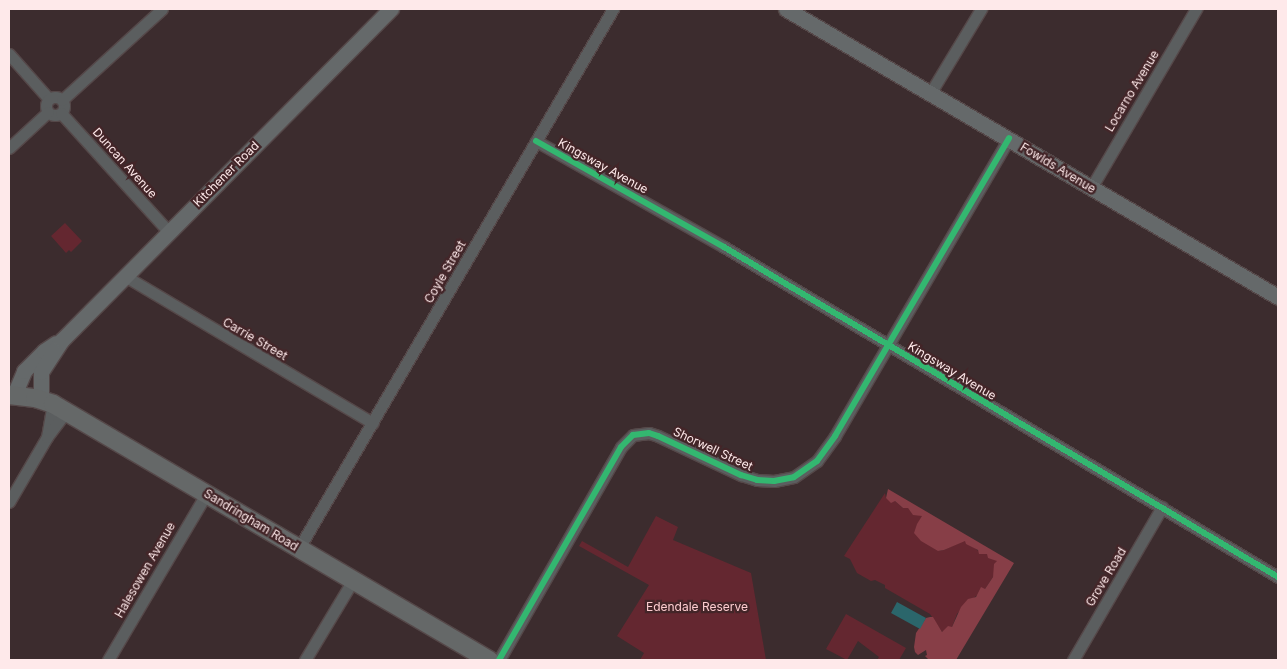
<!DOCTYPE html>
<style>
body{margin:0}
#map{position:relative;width:1287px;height:669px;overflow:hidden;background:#3c2c2e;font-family:Inter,sans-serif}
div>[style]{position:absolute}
.green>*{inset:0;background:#642730}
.forest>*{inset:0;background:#873e47}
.water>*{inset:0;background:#2b666b}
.roads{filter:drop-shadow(1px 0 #554849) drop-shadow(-1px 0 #554849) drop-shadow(0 1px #554849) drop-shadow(0 -1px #554849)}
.street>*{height:11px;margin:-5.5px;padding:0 5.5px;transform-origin:5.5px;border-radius:5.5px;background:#5b5e5f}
.street>.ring{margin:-5.5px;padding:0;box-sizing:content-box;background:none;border:11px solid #5b5e5f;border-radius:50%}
.secondary>*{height:15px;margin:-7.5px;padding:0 7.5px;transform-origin:7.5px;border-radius:7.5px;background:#65696a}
.primary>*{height:18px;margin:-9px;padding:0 9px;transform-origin:9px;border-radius:9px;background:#656868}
.cycleway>*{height:6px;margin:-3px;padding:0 3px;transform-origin:3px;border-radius:3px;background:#33b770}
span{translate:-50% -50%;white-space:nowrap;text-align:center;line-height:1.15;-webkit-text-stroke:4.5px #432528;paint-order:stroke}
.street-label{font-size:12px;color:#fee9ea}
.park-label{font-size:12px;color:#fecdd0}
.frame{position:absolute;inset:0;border:10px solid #fee9ea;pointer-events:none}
</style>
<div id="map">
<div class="green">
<i style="clip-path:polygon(65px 223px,82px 241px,71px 252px,69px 250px,66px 253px,51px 236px)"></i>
<i style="clip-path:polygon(885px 493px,886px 498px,895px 501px,903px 508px,908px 508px,923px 516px,938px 551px,944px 550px,965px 540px,982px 554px,987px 554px,998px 561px,993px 577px,985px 589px,966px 604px,957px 614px,952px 627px,942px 632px,930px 614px,885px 588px,885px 585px,875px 580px,871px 581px,857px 573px,850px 559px,844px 556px)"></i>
<i style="clip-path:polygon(656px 516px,678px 527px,673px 540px,751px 573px,766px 660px,640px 660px,644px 653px,617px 636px,649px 585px,579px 546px,582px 541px,628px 567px)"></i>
<i style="clip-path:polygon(846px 614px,906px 648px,899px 660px,877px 660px,879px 657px,858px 641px,847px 660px,826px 649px)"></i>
</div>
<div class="forest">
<i style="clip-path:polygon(888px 489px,1014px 563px,956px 660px,929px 660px,925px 656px,927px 655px,926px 650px,918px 655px,915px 652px,914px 647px,916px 633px,926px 618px,930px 617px,933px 617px,942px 632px,948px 626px,952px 627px,961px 607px,968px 599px,976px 597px,981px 587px,985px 589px,993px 577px,994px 564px,997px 561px,988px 558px,987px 554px,979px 554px,978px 550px,966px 544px,965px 541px,944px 550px,938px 551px,921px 541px,914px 533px,917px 524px,922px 516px,913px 515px,908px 508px,903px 508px,895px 501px,891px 503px,886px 498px)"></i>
</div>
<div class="water">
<i style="clip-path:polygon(897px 602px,926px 618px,920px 629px,891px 613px)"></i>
</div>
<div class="roads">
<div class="street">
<i style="left:9px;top:54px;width:60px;rotate:48.4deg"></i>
<i style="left:931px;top:92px;width:97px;rotate:-58.9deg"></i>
<i class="ring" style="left:46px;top:97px;width:7px;height:7px"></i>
<i style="left:62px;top:100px;width:135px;rotate:-42.3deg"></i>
<i style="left:61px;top:113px;width:159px;rotate:47.8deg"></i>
<i style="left:536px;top:141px;width:216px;rotate:29.4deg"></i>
<i style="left:724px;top:247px;width:645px;rotate:30.78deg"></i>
<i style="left:9px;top:148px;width:53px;rotate:-42.7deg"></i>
<i style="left:1091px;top:188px;width:208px;rotate:-59.6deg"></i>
<i style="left:125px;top:276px;width:288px;rotate:30.7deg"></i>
<i style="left:47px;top:437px;width:34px;rotate:-80deg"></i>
<i style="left:9px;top:502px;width:75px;rotate:-59.7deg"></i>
<i style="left:47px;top:437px;width:31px;rotate:-53deg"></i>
<i style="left:299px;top:548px;width:624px;rotate:-59.78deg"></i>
<i style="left:108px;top:660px;width:193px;rotate:-59.4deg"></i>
<i style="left:305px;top:660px;width:93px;rotate:-59deg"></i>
<i style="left:499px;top:660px;width:245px;rotate:-60.2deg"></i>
<i style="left:621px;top:447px;width:17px;rotate:-45deg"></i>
<i style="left:633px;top:435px;width:16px;rotate:-7deg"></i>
<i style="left:649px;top:433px;width:9px;rotate:18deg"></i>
<i style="left:658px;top:436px;width:92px;rotate:25.2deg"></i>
<i style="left:741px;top:475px;width:17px;rotate:17deg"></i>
<i style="left:757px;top:480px;width:17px;rotate:3deg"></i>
<i style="left:774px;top:481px;width:20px;rotate:-11deg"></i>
<i style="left:794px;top:477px;width:28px;rotate:-35deg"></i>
<i style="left:817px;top:461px;width:31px;rotate:-54deg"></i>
<i style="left:835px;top:436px;width:345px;rotate:-59.7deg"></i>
<i style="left:1073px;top:660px;width:177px;rotate:-59.8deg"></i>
</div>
<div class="secondary">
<i style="left:786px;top:9px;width:570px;rotate:30.34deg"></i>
<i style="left:14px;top:395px;width:26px;rotate:-67deg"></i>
<i style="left:24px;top:371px;width:28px;rotate:-45deg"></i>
<i style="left:44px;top:351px;width:14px;rotate:-34deg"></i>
<i style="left:41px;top:399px;width:27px;rotate:-90deg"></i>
<i style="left:41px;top:372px;width:38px;rotate:-57deg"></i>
<i style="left:62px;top:340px;width:467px;rotate:-45.2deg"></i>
</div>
<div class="primary">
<i style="left:9px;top:395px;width:26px;rotate:7deg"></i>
<i style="left:35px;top:398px;width:19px;rotate:18deg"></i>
<i style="left:53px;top:404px;width:506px;rotate:30.42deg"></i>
</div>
</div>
<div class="cycleway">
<i style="left:536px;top:141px;width:216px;rotate:29.4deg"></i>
<i style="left:724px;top:247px;width:645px;rotate:30.78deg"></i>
<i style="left:499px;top:660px;width:245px;rotate:-60.2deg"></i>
<i style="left:621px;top:447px;width:17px;rotate:-45deg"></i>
<i style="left:633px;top:435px;width:16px;rotate:-7deg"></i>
<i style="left:649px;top:433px;width:9px;rotate:18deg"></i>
<i style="left:658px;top:436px;width:92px;rotate:25.2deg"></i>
<i style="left:741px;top:475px;width:17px;rotate:17deg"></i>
<i style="left:757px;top:480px;width:17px;rotate:3deg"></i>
<i style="left:774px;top:481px;width:20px;rotate:-11deg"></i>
<i style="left:794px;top:477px;width:28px;rotate:-35deg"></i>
<i style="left:817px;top:461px;width:31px;rotate:-54deg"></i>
<i style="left:835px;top:436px;width:345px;rotate:-59.7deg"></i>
</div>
<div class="street-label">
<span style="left:1132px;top:91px;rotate:-59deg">Locarno Avenue</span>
<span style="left:125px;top:163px;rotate:48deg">Duncan Avenue</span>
<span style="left:603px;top:166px;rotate:29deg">Kingsway Avenue</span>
<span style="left:1058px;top:168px;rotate:31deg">Fowlds Avenue</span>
<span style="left:226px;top:174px;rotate:-45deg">Kitchener Road</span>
<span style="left:445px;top:272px;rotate:-60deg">Coyle Street</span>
<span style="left:255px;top:339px;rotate:30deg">Carrie Street</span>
<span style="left:952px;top:371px;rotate:31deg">Kingsway Avenue</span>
<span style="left:713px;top:449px;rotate:25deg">Shorwell Street</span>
<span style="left:251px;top:520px;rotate:31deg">Sandringham Road</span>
<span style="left:145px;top:570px;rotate:-60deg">Halesowen Avenue</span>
<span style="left:1106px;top:577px;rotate:-59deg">Grove Road</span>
</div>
<div class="park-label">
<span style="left:697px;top:607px">Edendale Reserve</span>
</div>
<div class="frame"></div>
</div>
